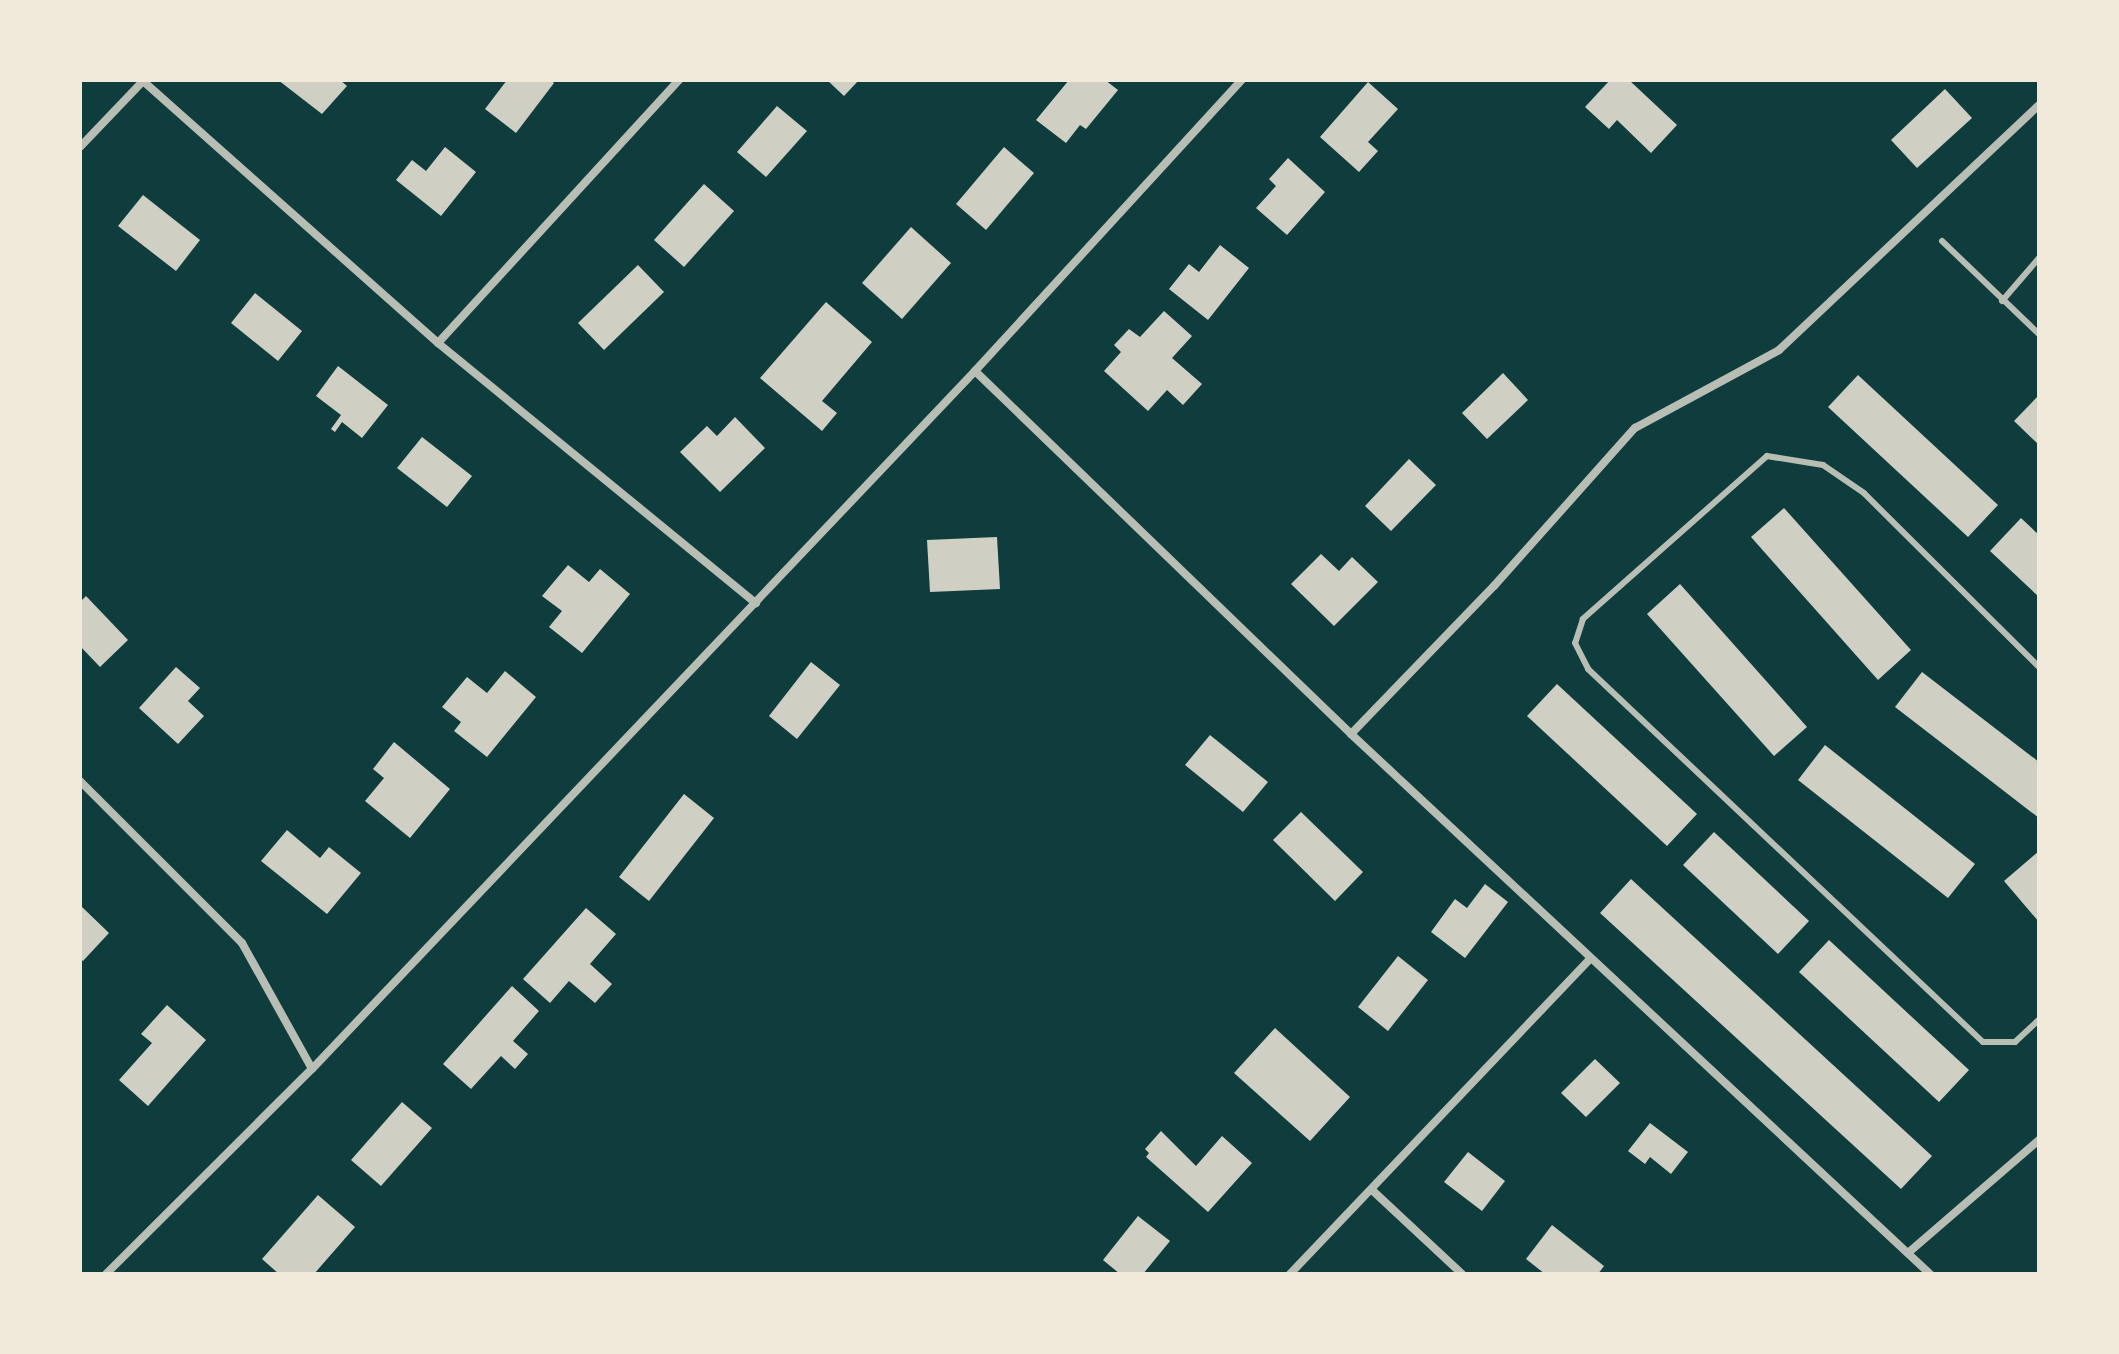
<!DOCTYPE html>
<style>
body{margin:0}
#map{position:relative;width:2119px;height:1354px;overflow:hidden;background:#0f3d3e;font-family:"Roboto Condensed",sans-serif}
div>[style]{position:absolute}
.building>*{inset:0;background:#cfcfc3}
.service>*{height:6px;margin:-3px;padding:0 3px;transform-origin:3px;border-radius:3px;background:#b8beb3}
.minor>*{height:8px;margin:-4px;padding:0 4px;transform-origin:4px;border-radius:4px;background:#b8beb3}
span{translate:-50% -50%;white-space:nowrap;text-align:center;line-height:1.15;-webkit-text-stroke:6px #f1e9da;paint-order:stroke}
.frame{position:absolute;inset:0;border:82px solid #f1e9da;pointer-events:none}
</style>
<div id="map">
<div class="building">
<i style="clip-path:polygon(278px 80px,340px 80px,347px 86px,322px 114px)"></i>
<i style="clip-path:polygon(507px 80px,550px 80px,554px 83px,516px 133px,485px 109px)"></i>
<i style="clip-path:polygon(827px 80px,859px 80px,844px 96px)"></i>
<i style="clip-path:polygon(1069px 80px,1105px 80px,1118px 90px,1086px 129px,1080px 125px,1066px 143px,1036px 120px)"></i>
<i style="clip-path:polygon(1610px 80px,1629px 80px,1677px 125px,1651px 153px,1617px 120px,1609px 129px,1585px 107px)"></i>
<i style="clip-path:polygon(1368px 82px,1398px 109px,1368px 142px,1378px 151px,1359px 172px,1320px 137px)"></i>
<i style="clip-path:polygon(1945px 89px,1972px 118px,1917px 168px,1891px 140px)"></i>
<i style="clip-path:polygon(777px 106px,807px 131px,766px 177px,737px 152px)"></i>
<i style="clip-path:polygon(445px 147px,476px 172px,441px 216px,396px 180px,412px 160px,426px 171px)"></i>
<i style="clip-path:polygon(1004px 147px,1034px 173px,986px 230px,956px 204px)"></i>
<i style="clip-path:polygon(1288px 158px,1325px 192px,1287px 235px,1256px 208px,1276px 186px,1269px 179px)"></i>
<i style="clip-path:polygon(704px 184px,734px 211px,684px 267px,654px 240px)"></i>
<i style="clip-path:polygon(143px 195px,200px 240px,176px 271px,118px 226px)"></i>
<i style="clip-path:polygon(911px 227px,951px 263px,902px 319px,862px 283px)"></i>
<i style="clip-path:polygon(1220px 245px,1249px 268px,1208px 320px,1169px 289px,1189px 264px,1199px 272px)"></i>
<i style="clip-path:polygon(638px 265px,664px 292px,604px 350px,578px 323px)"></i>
<i style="clip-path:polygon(255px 293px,302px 331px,278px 361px,231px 323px)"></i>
<i style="clip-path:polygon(826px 302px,872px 342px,822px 401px,837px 413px,822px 431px,760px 378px)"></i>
<i style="clip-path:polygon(1164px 311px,1192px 336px,1172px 358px,1202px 384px,1183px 405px,1167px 390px,1148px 411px,1104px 371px,1121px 352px,1114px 345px,1129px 329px,1140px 337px)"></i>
<i style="clip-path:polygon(338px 366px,388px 405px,362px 438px,342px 422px,335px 432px,331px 429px,341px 415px,316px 396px)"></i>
<i style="clip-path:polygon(1503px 373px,1528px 400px,1487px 439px,1462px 413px)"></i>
<i style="clip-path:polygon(1858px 375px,1998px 505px,1968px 537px,1828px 407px)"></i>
<i style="clip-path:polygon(2039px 395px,2039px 445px,2014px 421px)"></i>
<i style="clip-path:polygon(735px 417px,765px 448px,720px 492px,680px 452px,707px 426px,717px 436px)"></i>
<i style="clip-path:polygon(422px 437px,472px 476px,447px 507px,397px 468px)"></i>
<i style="clip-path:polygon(1409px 459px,1436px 485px,1391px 531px,1365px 506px)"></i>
<i style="clip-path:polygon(1784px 508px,1911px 650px,1878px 680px,1751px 537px)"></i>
<i style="clip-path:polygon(2021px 518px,2039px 535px,2039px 597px,1990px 551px)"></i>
<i style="clip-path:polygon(997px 537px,1000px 589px,930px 592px,927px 540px)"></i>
<i style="clip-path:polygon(1321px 554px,1339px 571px,1352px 557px,1378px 582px,1334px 626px,1291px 584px)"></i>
<i style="clip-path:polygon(568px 565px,589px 582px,600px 569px,630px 594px,582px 653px,549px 627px,562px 611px,542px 596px)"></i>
<i style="clip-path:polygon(1680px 584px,1807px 727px,1774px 756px,1647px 614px)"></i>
<i style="clip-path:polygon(86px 596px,128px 640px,100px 667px,80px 646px,80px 602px)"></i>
<i style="clip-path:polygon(811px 662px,840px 685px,797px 739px,769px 716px)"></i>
<i style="clip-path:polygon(176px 667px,200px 688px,188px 701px,204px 716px,178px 744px,139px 708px)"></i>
<i style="clip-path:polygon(505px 671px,536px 697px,487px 757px,454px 731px,461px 722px,442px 707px,467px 677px,487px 693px)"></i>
<i style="clip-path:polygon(1922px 672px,2039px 762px,2039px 818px,1895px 707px)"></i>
<i style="clip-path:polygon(1557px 684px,1697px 814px,1667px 846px,1527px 716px)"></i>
<i style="clip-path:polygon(1210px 735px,1268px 782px,1243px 812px,1185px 765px)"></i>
<i style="clip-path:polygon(394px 742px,450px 789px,410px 838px,365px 801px,384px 778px,373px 769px)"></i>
<i style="clip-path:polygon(1825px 745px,1975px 864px,1948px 898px,1798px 780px)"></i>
<i style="clip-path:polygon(684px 794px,714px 818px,649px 901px,619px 877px)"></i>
<i style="clip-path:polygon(1301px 812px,1363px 872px,1335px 901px,1273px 840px)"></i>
<i style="clip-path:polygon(287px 830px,320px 858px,329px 847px,361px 873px,327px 914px,261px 861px)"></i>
<i style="clip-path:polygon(1714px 832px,1809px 921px,1778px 954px,1683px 865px)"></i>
<i style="clip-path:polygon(2039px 851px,2039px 922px,2004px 881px)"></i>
<i style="clip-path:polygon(1631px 879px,1932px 1156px,1901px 1189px,1600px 913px)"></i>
<i style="clip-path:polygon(1485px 884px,1508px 902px,1465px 958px,1431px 932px,1455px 899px,1467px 908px)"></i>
<i style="clip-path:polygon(80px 905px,109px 933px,83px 961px,80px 959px)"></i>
<i style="clip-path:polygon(586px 908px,616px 934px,590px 964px,612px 984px,595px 1003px,569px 981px,550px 1003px,523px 979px)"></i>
<i style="clip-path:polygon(1829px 940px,1969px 1070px,1939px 1102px,1799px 972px)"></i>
<i style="clip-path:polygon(1398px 956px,1428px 980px,1388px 1031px,1358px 1007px)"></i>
<i style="clip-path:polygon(512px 986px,539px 1011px,513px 1041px,528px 1054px,515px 1069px,501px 1056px,471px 1089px,443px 1064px)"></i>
<i style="clip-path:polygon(167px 1005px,206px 1040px,148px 1106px,119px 1080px,152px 1043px,141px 1034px)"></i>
<i style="clip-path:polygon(1275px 1028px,1350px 1097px,1310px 1141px,1234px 1073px)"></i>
<i style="clip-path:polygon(1595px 1059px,1620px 1083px,1586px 1117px,1561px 1093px)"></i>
<i style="clip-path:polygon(402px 1102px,432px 1128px,381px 1186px,351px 1160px)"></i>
<i style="clip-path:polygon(1650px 1123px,1688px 1152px,1671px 1174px,1650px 1157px,1645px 1164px,1628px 1151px)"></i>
<i style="clip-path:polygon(1161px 1131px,1196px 1166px,1222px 1136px,1252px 1163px,1208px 1212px,1146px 1157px,1149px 1153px,1145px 1149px)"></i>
<i style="clip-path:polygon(1468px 1152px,1505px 1181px,1482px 1211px,1444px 1182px)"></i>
<i style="clip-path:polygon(318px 1195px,355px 1227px,314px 1274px,279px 1274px,262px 1259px)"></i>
<i style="clip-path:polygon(1138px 1216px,1170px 1241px,1143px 1274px,1120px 1274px,1103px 1260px)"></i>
<i style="clip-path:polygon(1552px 1225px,1604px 1266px,1598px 1274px,1545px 1274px,1526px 1259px)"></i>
</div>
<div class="service">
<i style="left:1942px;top:241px;width:134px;rotate:43.8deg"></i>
<i style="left:2002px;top:301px;width:57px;rotate:-49.3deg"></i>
<i style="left:2039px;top:667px;width:247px;rotate:-135.2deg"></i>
<i style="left:1864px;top:493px;width:50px;rotate:-145.7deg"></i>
<i style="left:1823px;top:465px;width:57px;rotate:-170.9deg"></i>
<i style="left:1767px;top:456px;width:246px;rotate:138.5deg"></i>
<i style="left:1583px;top:619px;width:25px;rotate:108deg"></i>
<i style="left:1575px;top:643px;width:29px;rotate:63deg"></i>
<i style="left:1588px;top:669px;width:543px;rotate:43.36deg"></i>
<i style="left:1983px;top:1042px;width:32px"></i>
<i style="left:2015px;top:1042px;width:33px;rotate:-43deg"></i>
</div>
<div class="minor">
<i style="left:143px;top:81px;width:395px;rotate:41.6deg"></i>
<i style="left:438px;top:343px;width:411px;rotate:39.3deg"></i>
<i style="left:80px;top:147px;width:93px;rotate:-46.3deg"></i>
<i style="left:438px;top:343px;width:357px;rotate:-47.5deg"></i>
<i style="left:975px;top:371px;width:523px;rotate:43.99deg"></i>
<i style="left:1351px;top:734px;width:792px;rotate:43deg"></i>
<i style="left:1351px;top:734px;width:206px;rotate:-46deg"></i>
<i style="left:1494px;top:586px;width:212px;rotate:-48.3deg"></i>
<i style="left:1635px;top:428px;width:164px;rotate:-28.4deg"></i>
<i style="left:1779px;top:350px;width:357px;rotate:-43.3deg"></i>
<i style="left:80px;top:781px;width:229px;rotate:45deg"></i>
<i style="left:242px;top:943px;width:144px;rotate:60.9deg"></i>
<i style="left:1372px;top:1190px;width:123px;rotate:43deg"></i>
<i style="left:1908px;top:1253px;width:173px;rotate:-40.8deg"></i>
<i style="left:106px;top:1274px;width:291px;rotate:-44.9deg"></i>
<i style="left:312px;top:1069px;width:963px;rotate:-46.47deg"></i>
<i style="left:975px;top:371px;width:395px;rotate:-47.5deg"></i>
<i style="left:1290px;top:1274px;width:435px;rotate:-46.4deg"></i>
</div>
<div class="frame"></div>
</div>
